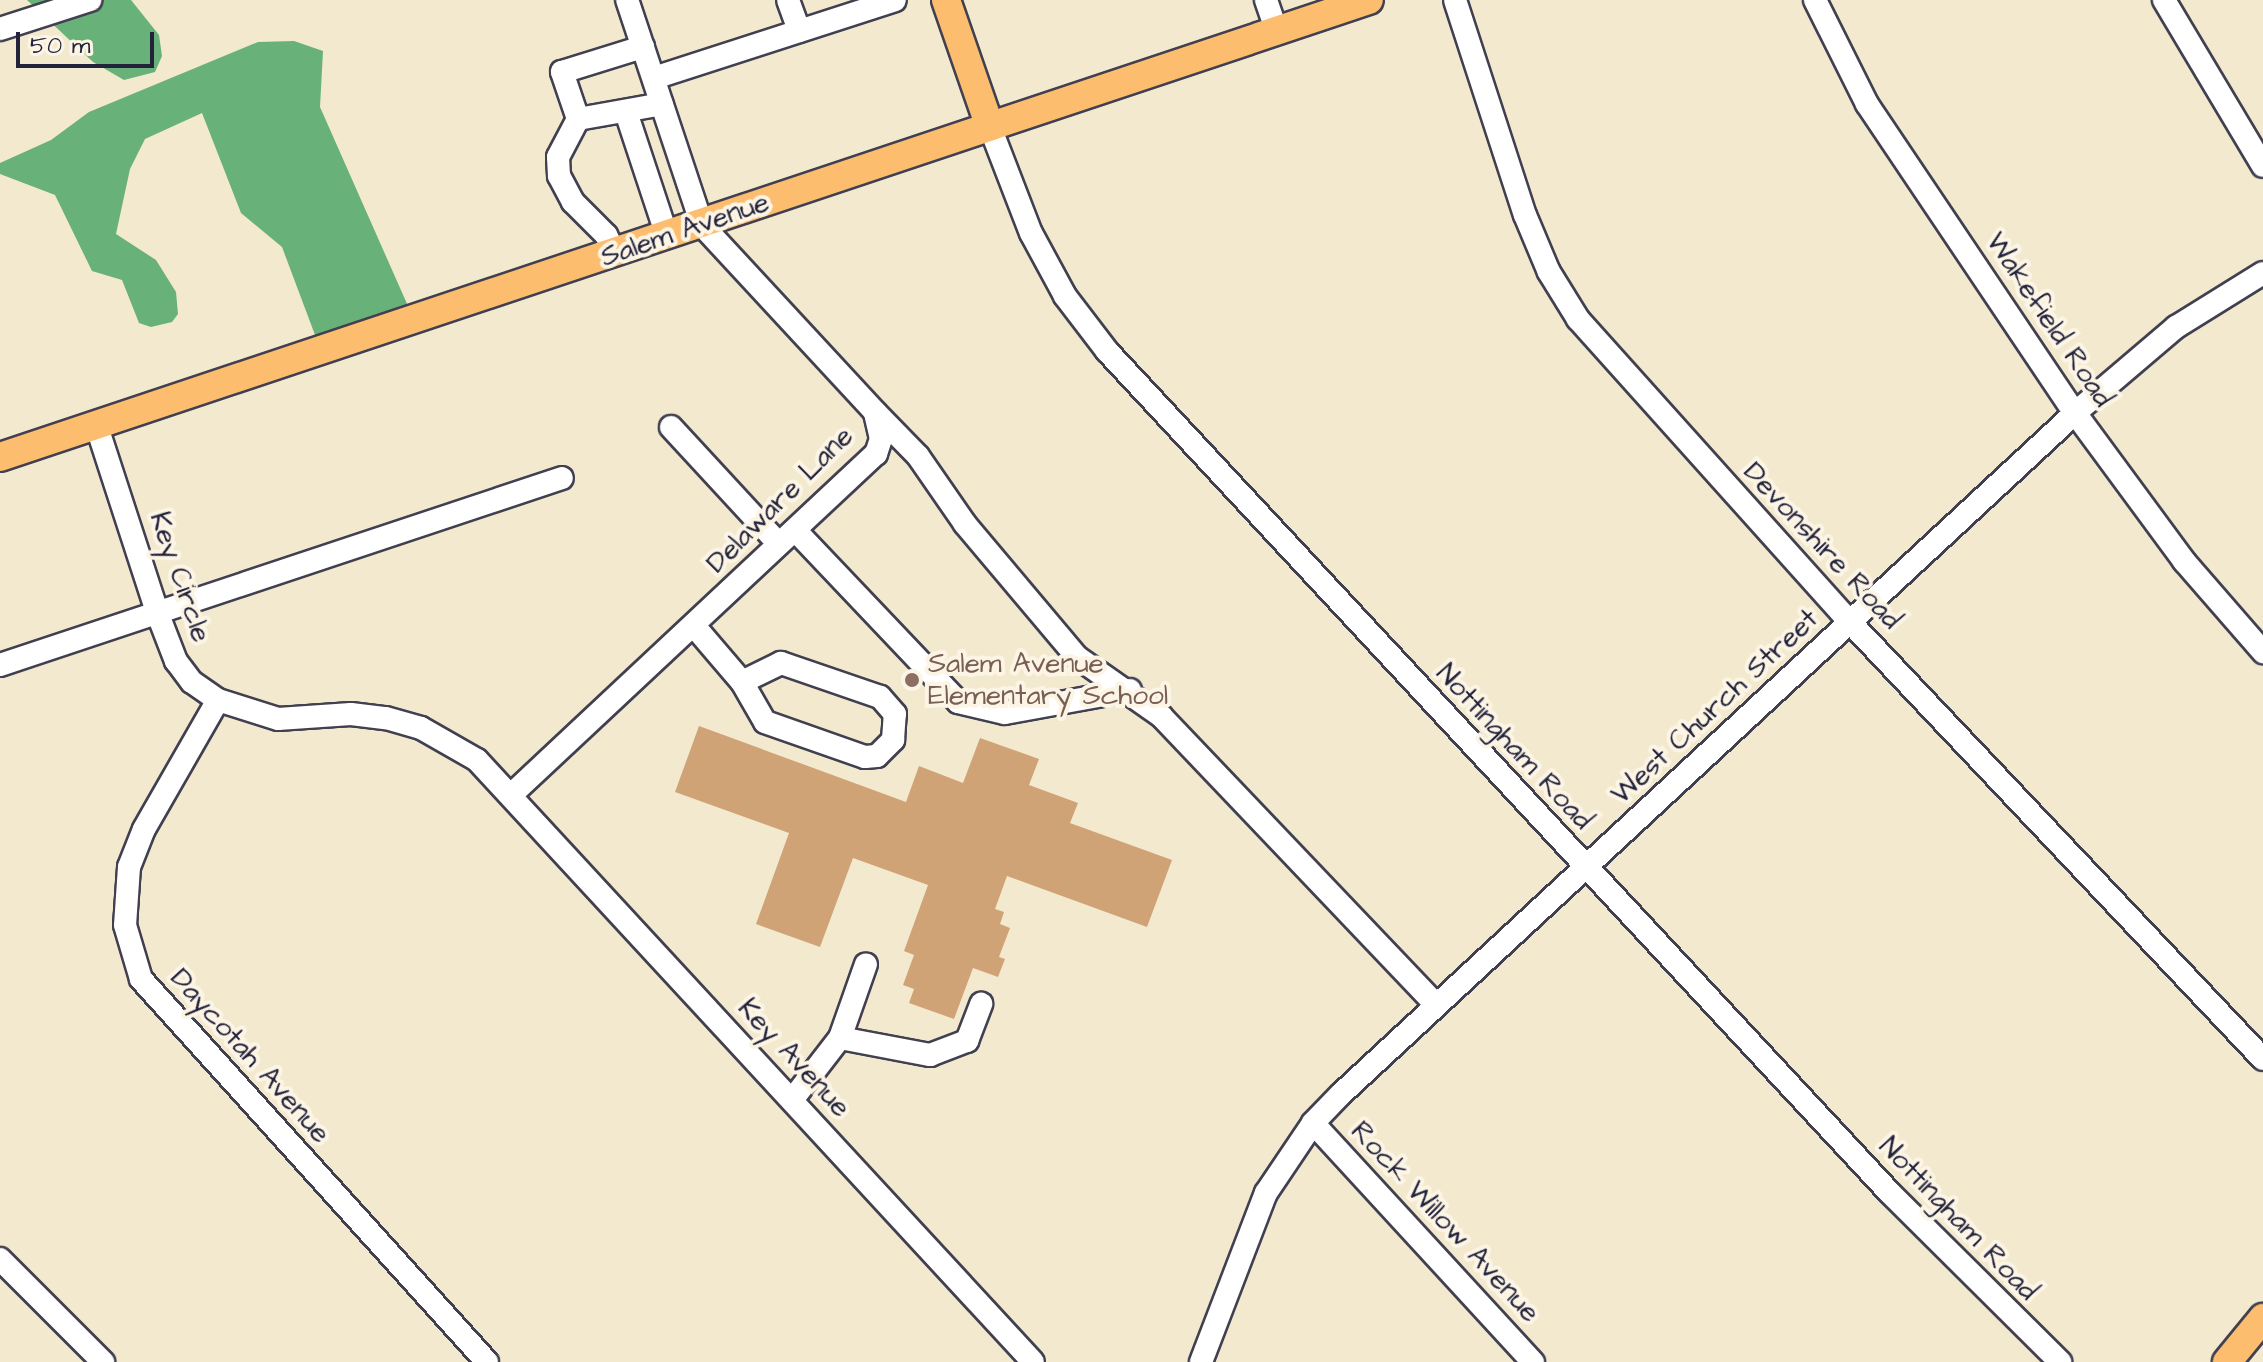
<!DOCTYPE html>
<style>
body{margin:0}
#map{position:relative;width:2263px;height:1362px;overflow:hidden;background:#f3e9ce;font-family:"Architects Daughter",sans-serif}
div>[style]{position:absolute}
.forest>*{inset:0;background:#68b178}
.building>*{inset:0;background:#d0a376}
.roads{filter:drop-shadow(2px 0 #414051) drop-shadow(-2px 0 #414051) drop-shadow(0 2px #414051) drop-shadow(0 -2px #414051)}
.minor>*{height:22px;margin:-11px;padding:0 11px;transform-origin:11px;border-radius:11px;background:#fff}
.major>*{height:28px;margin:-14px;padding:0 14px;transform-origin:14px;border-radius:14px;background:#fcbd6f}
.dots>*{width:22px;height:22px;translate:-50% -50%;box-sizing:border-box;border:4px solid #fcf5e5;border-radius:50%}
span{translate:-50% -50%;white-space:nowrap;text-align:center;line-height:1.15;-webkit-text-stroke:8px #fcf5e5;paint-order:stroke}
.street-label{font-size:28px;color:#22223b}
.education-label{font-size:28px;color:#785e54}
.left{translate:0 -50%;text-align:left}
.scale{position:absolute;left:16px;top:32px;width:138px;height:36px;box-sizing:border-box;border:4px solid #22223b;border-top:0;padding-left:10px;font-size:24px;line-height:28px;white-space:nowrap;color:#22223b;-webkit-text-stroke:6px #fcf5e5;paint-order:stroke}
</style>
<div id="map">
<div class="forest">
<i style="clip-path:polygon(27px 0,131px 0,159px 35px,162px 56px,155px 72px,124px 80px,93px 62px)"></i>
<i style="clip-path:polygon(294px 41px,323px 51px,320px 107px,408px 306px,315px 335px,282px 247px,241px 213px,202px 113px,145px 139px,130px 169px,116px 234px,156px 260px,176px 292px,178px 314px,172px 322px,151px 327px,139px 323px,122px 280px,92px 271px,55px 195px,0 174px,0 163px,51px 140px,89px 112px,258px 42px)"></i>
</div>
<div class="building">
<i style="clip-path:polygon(699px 726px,906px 802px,919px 766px,963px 783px,980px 738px,1039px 759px,1029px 785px,1078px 803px,1070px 823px,1172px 860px,1147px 927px,1007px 876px,995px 909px,1004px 912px,1000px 924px,1010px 928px,999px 957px,1005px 959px,998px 977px,973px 968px,954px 1019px,909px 1003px,914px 989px,903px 985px,914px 955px,904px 951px,928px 885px,853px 858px,820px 947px,756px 924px,789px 833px,675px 792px)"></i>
</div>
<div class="roads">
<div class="minor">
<i style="left:788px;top:0;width:33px;rotate:70deg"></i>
<i style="left:1266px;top:0;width:34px;rotate:71deg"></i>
<i style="left:1455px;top:0;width:226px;rotate:72deg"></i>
<i style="left:1525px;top:215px;width:62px;rotate:67.2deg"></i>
<i style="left:1549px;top:272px;width:55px;rotate:58.3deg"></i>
<i style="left:1578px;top:319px;width:407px;rotate:48.1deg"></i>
<i style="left:1850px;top:622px;width:601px;rotate:46.62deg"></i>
<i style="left:1815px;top:0;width:116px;rotate:63.4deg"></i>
<i style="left:1867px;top:104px;width:372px;rotate:56.1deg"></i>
<i style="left:2075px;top:413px;width:184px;rotate:53.6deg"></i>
<i style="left:2184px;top:561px;width:121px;rotate:49deg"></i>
<i style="left:2164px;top:0;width:193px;rotate:59.2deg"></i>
<i style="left:0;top:29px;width:95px;rotate:-17.9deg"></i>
<i style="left:654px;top:78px;width:253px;rotate:-17.9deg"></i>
<i style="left:626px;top:112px;width:131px;rotate:71.7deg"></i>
<i style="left:578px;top:119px;width:50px;rotate:-108.8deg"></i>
<i style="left:562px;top:72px;width:85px;rotate:-17.2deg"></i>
<i style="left:990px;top:127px;width:114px;rotate:68.9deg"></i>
<i style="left:1031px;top:233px;width:72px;rotate:61.6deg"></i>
<i style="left:1065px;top:296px;width:69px;rotate:52.6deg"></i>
<i style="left:1107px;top:351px;width:1150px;rotate:47.08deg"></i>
<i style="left:1890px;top:1193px;width:240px;rotate:44.8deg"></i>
<i style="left:615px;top:254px;width:21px;rotate:-115deg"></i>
<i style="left:606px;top:235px;width:47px;rotate:-135deg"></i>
<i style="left:573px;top:202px;width:30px;rotate:-118deg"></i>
<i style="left:559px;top:176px;width:19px;rotate:-93deg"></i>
<i style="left:558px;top:157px;width:43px;rotate:-62.2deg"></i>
<i style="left:578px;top:119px;width:85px;rotate:-10.1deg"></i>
<i style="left:876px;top:413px;width:60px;rotate:45.7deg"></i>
<i style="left:918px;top:456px;width:83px;rotate:55.3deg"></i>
<i style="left:965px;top:524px;width:174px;rotate:49.9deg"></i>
<i style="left:1077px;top:657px;width:103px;rotate:35.1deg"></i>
<i style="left:1161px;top:716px;width:399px;rotate:46.4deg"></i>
<i style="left:97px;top:427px;width:194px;rotate:72deg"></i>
<i style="left:157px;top:612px;width:53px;rotate:68.8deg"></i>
<i style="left:176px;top:661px;width:26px;rotate:53deg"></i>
<i style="left:192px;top:682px;width:32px;rotate:35deg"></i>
<i style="left:218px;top:700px;width:63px;rotate:17.6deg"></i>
<i style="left:278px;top:719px;width:73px;rotate:-3.9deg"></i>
<i style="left:351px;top:714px;width:35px;rotate:7deg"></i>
<i style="left:386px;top:718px;width:36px;rotate:16deg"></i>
<i style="left:421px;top:728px;width:64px;rotate:29.7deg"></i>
<i style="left:477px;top:760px;width:819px;rotate:47.27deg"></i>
<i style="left:671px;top:427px;width:159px;rotate:47.3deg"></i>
<i style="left:795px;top:530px;width:237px;rotate:46.5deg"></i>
<i style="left:958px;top:702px;width:48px;rotate:13.2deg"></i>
<i style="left:1005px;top:713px;width:127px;rotate:-10.4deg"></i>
<i style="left:695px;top:627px;width:72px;rotate:49.5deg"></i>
<i style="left:742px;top:682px;width:46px;rotate:60.1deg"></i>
<i style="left:765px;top:722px;width:106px;rotate:19.3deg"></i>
<i style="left:865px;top:757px;width:12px;rotate:-5deg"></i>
<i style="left:877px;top:756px;width:23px;rotate:-45deg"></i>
<i style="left:893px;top:740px;width:26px;rotate:-86deg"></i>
<i style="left:895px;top:714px;width:23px;rotate:-131deg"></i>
<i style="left:880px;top:697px;width:105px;rotate:-161deg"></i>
<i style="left:781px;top:663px;width:43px;rotate:154deg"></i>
<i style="left:0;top:665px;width:592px;rotate:-18.4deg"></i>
<i style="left:218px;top:700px;width:149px;rotate:119.8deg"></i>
<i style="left:144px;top:829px;width:41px;rotate:111.5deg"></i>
<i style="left:129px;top:867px;width:58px;rotate:93.9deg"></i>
<i style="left:125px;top:925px;width:56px;rotate:73.5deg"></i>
<i style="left:141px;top:979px;width:516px;rotate:47.91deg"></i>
<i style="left:511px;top:795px;width:500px;rotate:-43.1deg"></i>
<i style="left:876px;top:454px;width:16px;rotate:-72deg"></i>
<i style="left:881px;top:439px;width:28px;rotate:-103deg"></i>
<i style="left:875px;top:412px;width:255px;rotate:-132.8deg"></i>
<i style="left:702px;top:225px;width:237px;rotate:-108.4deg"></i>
<i style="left:840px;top:1038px;width:92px;rotate:10.7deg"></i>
<i style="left:930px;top:1055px;width:40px;rotate:-21deg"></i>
<i style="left:967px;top:1041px;width:40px;rotate:-69deg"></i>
<i style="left:792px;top:1100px;width:78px;rotate:-52.3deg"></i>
<i style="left:840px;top:1038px;width:78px;rotate:-70.6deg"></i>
<i style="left:1313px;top:1123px;width:325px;rotate:47.4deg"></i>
<i style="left:0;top:1259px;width:146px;rotate:45deg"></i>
<i style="left:1201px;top:1362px;width:181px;rotate:-69deg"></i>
<i style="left:1266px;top:1193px;width:84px;rotate:-56.1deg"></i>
<i style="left:1313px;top:1123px;width:40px;rotate:-46deg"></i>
<i style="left:1341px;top:1094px;width:1001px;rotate:-42.85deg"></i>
<i style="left:2075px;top:413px;width:133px;rotate:-40.4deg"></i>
<i style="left:2176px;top:327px;width:102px;rotate:-31.8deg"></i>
</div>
<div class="major">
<i style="left:946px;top:0;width:134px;rotate:70.9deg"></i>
<i style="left:0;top:457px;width:1443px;rotate:-18.46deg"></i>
<i style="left:2227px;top:1362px;width:57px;rotate:-50.7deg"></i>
</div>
</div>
<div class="dots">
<i style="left:912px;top:680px;background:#8d6e63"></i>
</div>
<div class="street-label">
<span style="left:685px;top:230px;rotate:-19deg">Salem Avenue</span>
<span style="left:2049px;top:320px;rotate:56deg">Wakefield Road</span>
<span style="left:780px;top:500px;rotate:-45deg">Delaware Lane</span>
<span style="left:1822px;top:546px;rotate:47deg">Devonshire Road</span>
<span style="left:180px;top:577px;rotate:71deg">Key Circle</span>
<span style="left:1715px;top:707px;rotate:-43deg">West Church Street</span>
<span style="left:1514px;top:747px;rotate:47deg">Nottingham Road</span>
<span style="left:250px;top:1056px;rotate:48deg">Daycotah Avenue</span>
<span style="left:794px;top:1058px;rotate:47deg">Key Avenue</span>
<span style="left:1958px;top:1219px;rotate:46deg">Nottingham Road</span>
<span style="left:1445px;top:1222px;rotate:47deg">Rock Willow Avenue</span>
</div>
<div class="education-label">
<span class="left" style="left:928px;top:680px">Salem Avenue<br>Elementary School</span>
</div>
<div class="scale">50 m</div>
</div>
